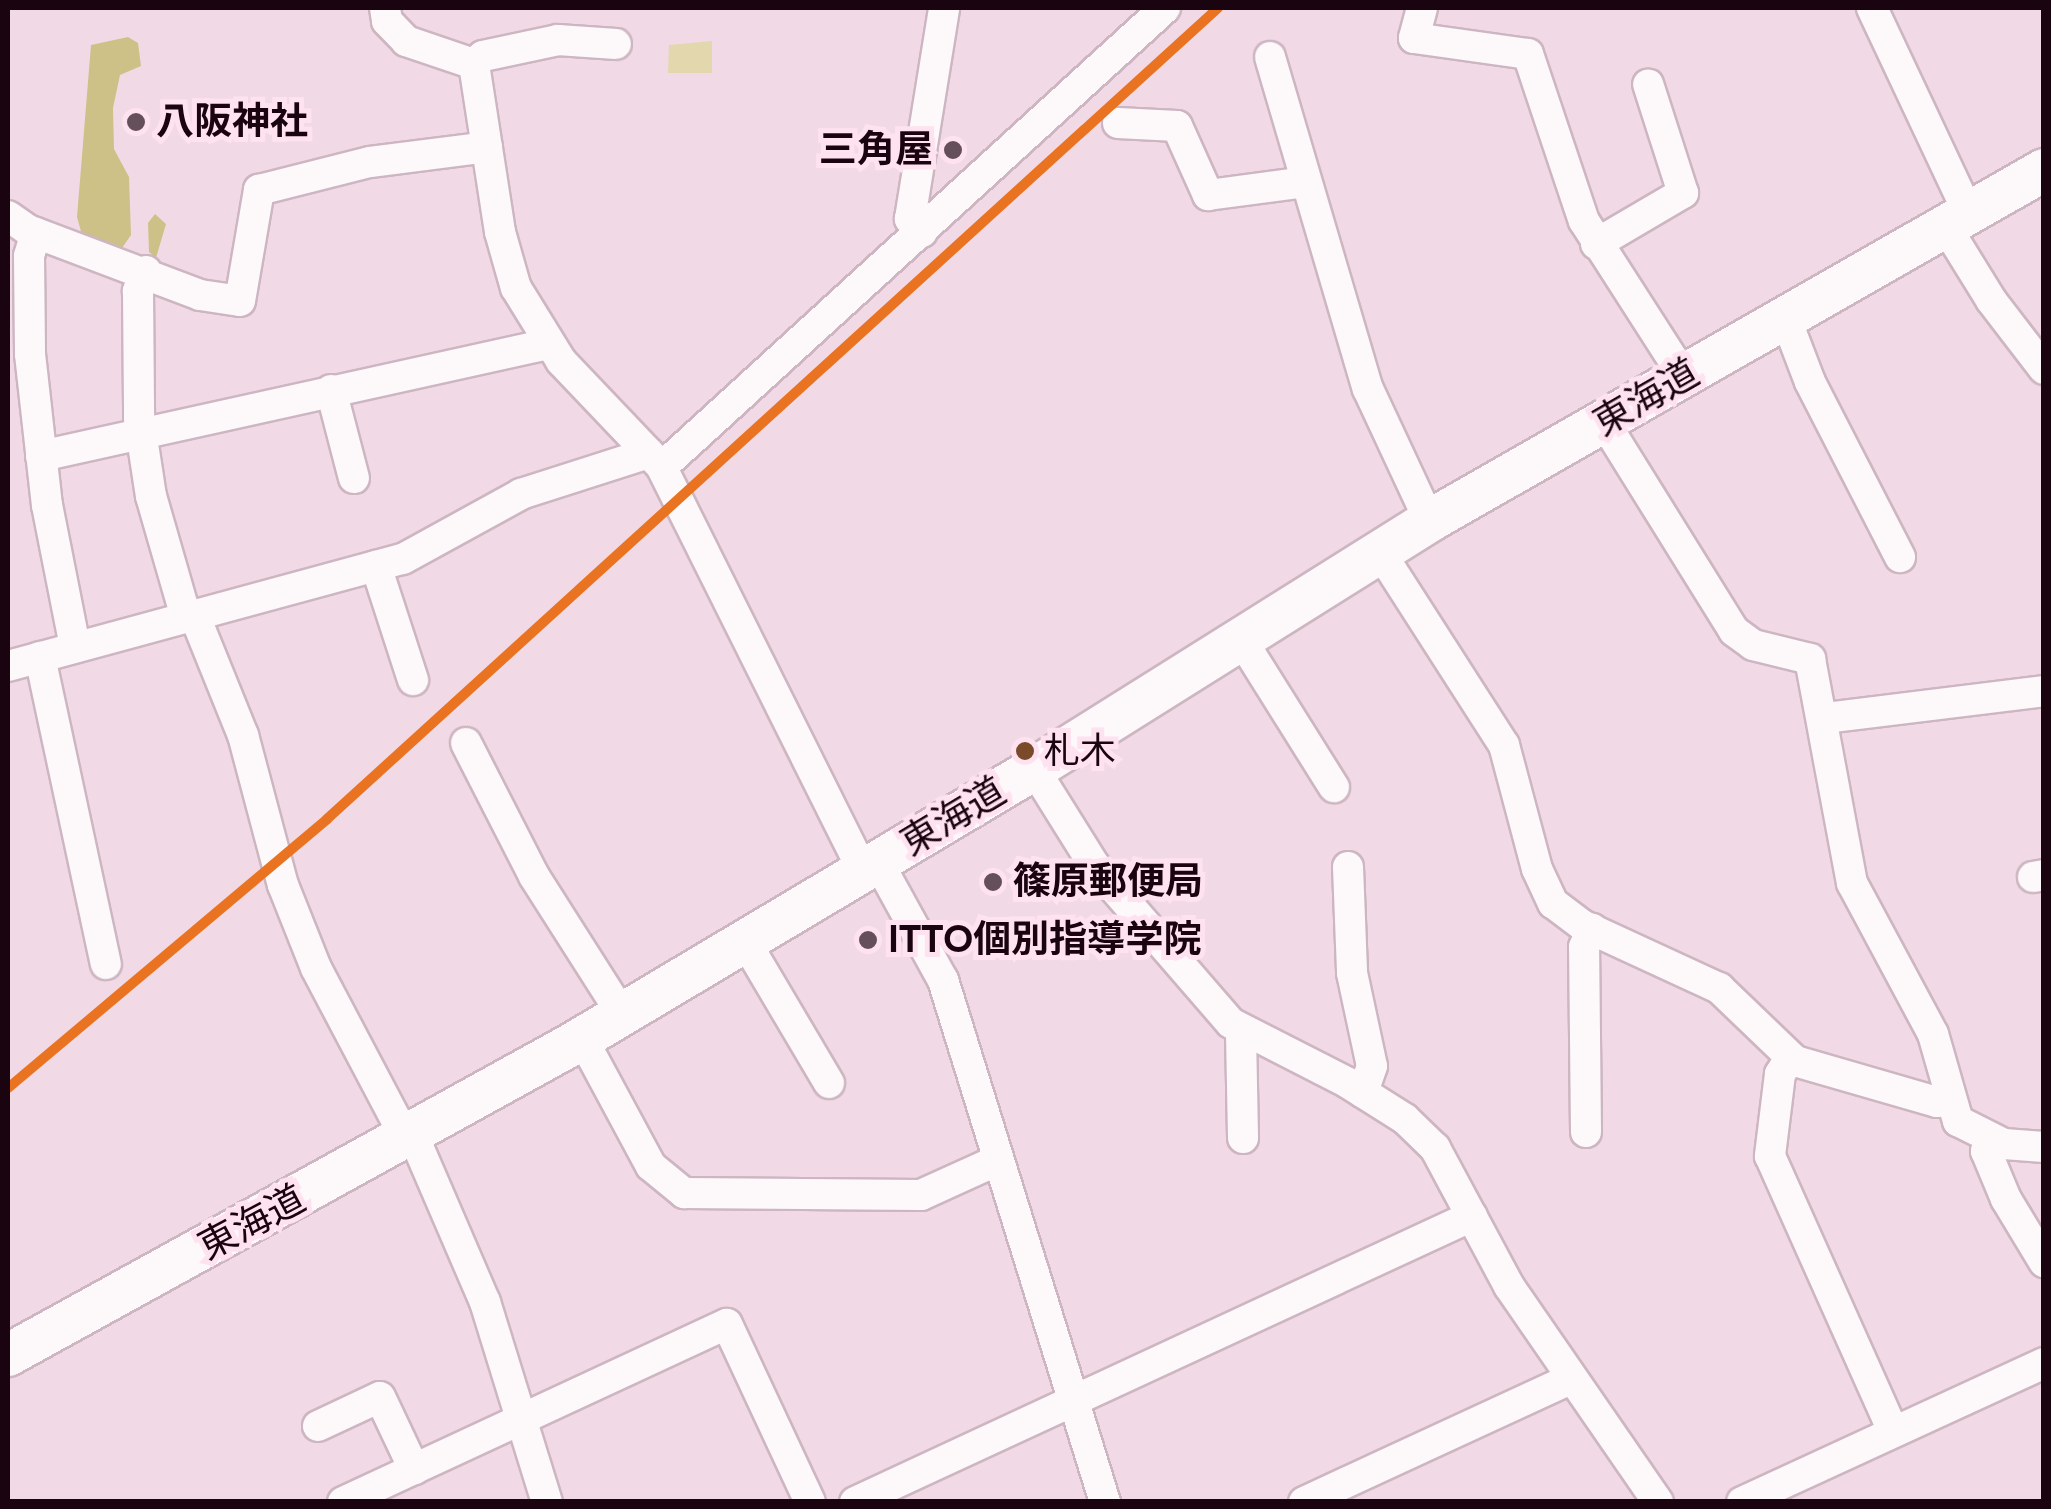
<!DOCTYPE html>
<meta charset="utf-8">
<style>
body{margin:0}
#map{position:relative;width:2051px;height:1509px;overflow:hidden;background:#f1dae5;font-family:Figtree,"Noto Sans JP",sans-serif}
div>[style]{position:absolute}
.green>*{inset:0;background:#e2d7ad}
.forest>*{inset:0;background:#cdc188}
.roads{filter:drop-shadow(2px 0 #cdb6c1) drop-shadow(-2px 0 #cdb6c1) drop-shadow(0 2px #cdb6c1) drop-shadow(0 -2px #cdb6c1)}
.minor>*{height:30px;margin:-15px;padding:0 15px;transform-origin:15px;border-radius:15px;background:#fdf9fb}
.secondary>*{height:42px;margin:-21px;padding:0 21px;transform-origin:21px;border-radius:21px;background:#fdf9fb}
.rail-1>*{height:10px;margin:-5px;padding:0 5px;transform-origin:5px;border-radius:5px;background:#e97320}
.dots>*{width:28px;height:28px;translate:-50% -50%;box-sizing:border-box;border:5px solid #ffe2f0;border-radius:50%}
span{translate:-50% -50%;white-space:nowrap;text-align:center;line-height:1.15;-webkit-text-stroke:10px #ffe2f0;paint-order:stroke}
.bus-label{font-size:36px;color:#19040f}
.left{translate:0 -50%;text-align:left}
.poi-label{font-size:38px;color:#19040f;font-weight:700}
.right{translate:-100% -50%;text-align:right}
.street-label{font-size:38px;color:#19040f}
.frame{position:absolute;inset:0;border:10px solid #19040f;pointer-events:none}
</style>
<div id="map">
<div class="green">
<i style="clip-path:polygon(712px 41px,712px 73px,668px 73px,669px 45px)"></i>
</div>
<div class="forest">
<i style="clip-path:polygon(128px 37px,138px 43px,141px 66px,120px 75px,113px 108px,114px 149px,129px 177px,131px 235px,122px 248px,82px 235px,77px 217px,91px 45px)"></i>
<i style="clip-path:polygon(155px 214px,166px 224px,156px 258px,149px 252px,148px 223px)"></i>
</div>
<div class="roads">
<div class="minor">
<i style="left:385px;top:8px;width:13px;rotate:81deg"></i>
<i style="left:387px;top:21px;width:28px;rotate:46deg"></i>
<i style="left:406px;top:41px;width:72px;rotate:18.7deg"></i>
<i style="left:474px;top:64px;width:170px;rotate:81.2deg"></i>
<i style="left:500px;top:232px;width:58px;rotate:74.1deg"></i>
<i style="left:516px;top:288px;width:86px;rotate:58.3deg"></i>
<i style="left:561px;top:361px;width:145px;rotate:46.4deg"></i>
<i style="left:1422px;top:8px;width:31px;rotate:105deg"></i>
<i style="left:1414px;top:38px;width:115px;rotate:8deg"></i>
<i style="left:1528px;top:54px;width:176px;rotate:71.5deg"></i>
<i style="left:1584px;top:221px;width:185px;rotate:57.3deg"></i>
<i style="left:1872px;top:8px;width:228px;rotate:64.8deg"></i>
<i style="left:1270px;top:57px;width:346px;rotate:73.6deg"></i>
<i style="left:1368px;top:389px;width:147px;rotate:65deg"></i>
<i style="left:474px;top:64px;width:12px;rotate:-42deg"></i>
<i style="left:483px;top:56px;width:77px;rotate:-12deg"></i>
<i style="left:558px;top:40px;width:58px;rotate:3.9deg"></i>
<i style="left:1118px;top:123px;width:59px;rotate:2.9deg"></i>
<i style="left:1177px;top:126px;width:76px;rotate:65.8deg"></i>
<i style="left:1208px;top:195px;width:98px;rotate:-7.6deg"></i>
<i style="left:8px;top:216px;width:24px;rotate:35deg"></i>
<i style="left:28px;top:230px;width:184px;rotate:20.7deg"></i>
<i style="left:200px;top:295px;width:40px;rotate:8.5deg"></i>
<i style="left:240px;top:301px;width:113px;rotate:-80.3deg"></i>
<i style="left:259px;top:190px;width:114px;rotate:-14.2deg"></i>
<i style="left:370px;top:162px;width:118px;rotate:-7.3deg"></i>
<i style="left:1946px;top:227px;width:86px;rotate:58.3deg"></i>
<i style="left:1991px;top:300px;width:87px;rotate:52.5deg"></i>
<i style="left:922px;top:232px;width:18px;rotate:-133deg"></i>
<i style="left:910px;top:219px;width:214px;rotate:-80.8deg"></i>
<i style="left:36px;top:233px;width:24px;rotate:107deg"></i>
<i style="left:29px;top:256px;width:98px;rotate:89.4deg"></i>
<i style="left:30px;top:354px;width:152px;rotate:83.6deg"></i>
<i style="left:47px;top:505px;width:145px;rotate:78.8deg"></i>
<i style="left:1596px;top:244px;width:101px;rotate:-30.4deg"></i>
<i style="left:1683px;top:193px;width:114px;rotate:-107.8deg"></i>
<i style="left:146px;top:271px;width:22px;rotate:112deg"></i>
<i style="left:138px;top:291px;width:127px;rotate:89.5deg"></i>
<i style="left:139px;top:418px;width:79px;rotate:81.3deg"></i>
<i style="left:151px;top:496px;width:126px;rotate:73.9deg"></i>
<i style="left:1786px;top:319px;width:67px;rotate:69.1deg"></i>
<i style="left:1810px;top:382px;width:197px;rotate:62.8deg"></i>
<i style="left:331px;top:390px;width:91px;rotate:75.4deg"></i>
<i style="left:1604px;top:422px;width:246px;rotate:58.1deg"></i>
<i style="left:1734px;top:631px;width:24px;rotate:36deg"></i>
<i style="left:1753px;top:645px;width:59px;rotate:13.8deg"></i>
<i style="left:1810px;top:659px;width:228px;rotate:79.4deg"></i>
<i style="left:1852px;top:883px;width:171px;rotate:61.8deg"></i>
<i style="left:1933px;top:1034px;width:91px;rotate:74deg"></i>
<i style="left:1958px;top:1121px;width:51px;rotate:26.6deg"></i>
<i style="left:2004px;top:1144px;width:40px;rotate:4.3deg"></i>
<i style="left:41px;top:456px;width:519px;rotate:-12.46deg"></i>
<i style="left:1380px;top:552px;width:229px;rotate:57.3deg"></i>
<i style="left:1504px;top:745px;width:128px;rotate:75.1deg"></i>
<i style="left:1537px;top:869px;width:38px;rotate:65deg"></i>
<i style="left:1553px;top:903px;width:39px;rotate:37deg"></i>
<i style="left:1584px;top:926px;width:149px;rotate:24.7deg"></i>
<i style="left:1719px;top:988px;width:105px;rotate:43.8deg"></i>
<i style="left:1795px;top:1061px;width:148px;rotate:16.1deg"></i>
<i style="left:1937px;top:1102px;width:13px;rotate:-13deg"></i>
<i style="left:376px;top:566px;width:120px;rotate:72deg"></i>
<i style="left:194px;top:614px;width:131px;rotate:68deg"></i>
<i style="left:243px;top:735px;width:155px;rotate:75.1deg"></i>
<i style="left:283px;top:885px;width:89px;rotate:68.3deg"></i>
<i style="left:316px;top:968px;width:193px;rotate:62.2deg"></i>
<i style="left:1241px;top:639px;width:175px;rotate:57.9deg"></i>
<i style="left:40px;top:657px;width:314px;rotate:77.9deg"></i>
<i style="left:8px;top:666px;width:409px;rotate:-15.2deg"></i>
<i style="left:403px;top:559px;width:135px;rotate:-28.8deg"></i>
<i style="left:521px;top:494px;width:134px;rotate:-17.8deg"></i>
<i style="left:1825px;top:718px;width:221px;rotate:-7deg"></i>
<i style="left:466px;top:743px;width:149px;rotate:62.9deg"></i>
<i style="left:534px;top:876px;width:164px;rotate:57.5deg"></i>
<i style="left:1034px;top:769px;width:113px;rotate:58deg"></i>
<i style="left:1094px;top:865px;width:209px;rotate:49.1deg"></i>
<i style="left:1231px;top:1023px;width:131px;rotate:27.1deg"></i>
<i style="left:1348px;top:1083px;width:67px;rotate:32.3deg"></i>
<i style="left:1405px;top:1119px;width:42px;rotate:44deg"></i>
<i style="left:1435px;top:1148px;width:157px;rotate:61.8deg"></i>
<i style="left:1509px;top:1286px;width:262px;rotate:55.4deg"></i>
<i style="left:878px;top:862px;width:135px;rotate:61.2deg"></i>
<i style="left:943px;top:980px;width:547px;rotate:72.76deg"></i>
<i style="left:1348px;top:867px;width:106px;rotate:87.8deg"></i>
<i style="left:1352px;top:973px;width:95px;rotate:77.9deg"></i>
<i style="left:1372px;top:1066px;width:28px;rotate:109deg"></i>
<i style="left:863px;top:871px;width:451px;rotate:-116.5deg"></i>
<i style="left:662px;top:467px;width:681px;rotate:-42.38deg"></i>
<i style="left:2033px;top:877px;width:11px;rotate:-10deg"></i>
<i style="left:745px;top:941px;width:165px;rotate:59.4deg"></i>
<i style="left:1241px;top:1033px;width:105px;rotate:88.9deg"></i>
<i style="left:582px;top:1038px;width:145px;rotate:61.7deg"></i>
<i style="left:651px;top:1166px;width:43px;rotate:39.3deg"></i>
<i style="left:684px;top:1193px;width:237px;rotate:0.5deg"></i>
<i style="left:921px;top:1195px;width:85px;rotate:-24.4deg"></i>
<i style="left:1790px;top:1058px;width:19px;rotate:122deg"></i>
<i style="left:1780px;top:1074px;width:83px;rotate:97deg"></i>
<i style="left:1770px;top:1156px;width:301px;rotate:65.9deg"></i>
<i style="left:1586px;top:1132px;width:185px;rotate:-90.6deg"></i>
<i style="left:1584px;top:947px;width:20px;rotate:-66deg"></i>
<i style="left:413px;top:1135px;width:182px;rotate:66.7deg"></i>
<i style="left:485px;top:1302px;width:209px;rotate:72.8deg"></i>
<i style="left:1990px;top:1139px;width:13px;rotate:108deg"></i>
<i style="left:1986px;top:1151px;width:52px;rotate:67.4deg"></i>
<i style="left:2006px;top:1199px;width:74px;rotate:58.9deg"></i>
<i style="left:318px;top:1426px;width:68px;rotate:-25.1deg"></i>
<i style="left:380px;top:1397px;width:80px;rotate:64.7deg"></i>
<i style="left:343px;top:1502px;width:423px;rotate:-24.9deg"></i>
<i style="left:727px;top:1324px;width:196px;rotate:65deg"></i>
<i style="left:855px;top:1502px;width:680px;rotate:-24.87deg"></i>
<i style="left:1304px;top:1502px;width:295px;rotate:-24.8deg"></i>
<i style="left:1742px;top:1502px;width:332px;rotate:-24.7deg"></i>
</div>
<div class="secondary">
<i style="left:8px;top:1355px;width:640px;rotate:-28.85deg"></i>
<i style="left:569px;top:1046px;width:541px;rotate:-30.78deg"></i>
<i style="left:1034px;top:769px;width:469px;rotate:-32.1deg"></i>
<i style="left:1431px;top:520px;width:706px;rotate:-29.72deg"></i>
</div>
</div>
<div class="rail-1">
<i style="left:8px;top:1088px;width:417px;rotate:-40.1deg"></i>
<i style="left:327px;top:819px;width:1205px;rotate:-42.31deg"></i>
</div>
<div class="dots">
<i style="left:136px;top:122px;background:#654f5a"></i>
<i style="left:953px;top:150px;background:#654f5a"></i>
<i style="left:1025px;top:751px;background:#7a4b2a"></i>
<i style="left:993px;top:882px;background:#654f5a"></i>
<i style="left:868px;top:940px;background:#654f5a"></i>
</div>
<div class="bus-label">
<span class="left" style="left:1044px;top:751px">札木</span>
</div>
<div class="poi-label">
<span class="left" style="left:156px;top:122px">八阪神社</span>
<span class="right" style="left:933px;top:150px">三角屋</span>
<span class="left" style="left:1013px;top:882px">篠原郵便局</span>
<span class="left" style="left:888px;top:940px">ITTO個別指導学院</span>
</div>
<div class="street-label">
<span style="left:1646px;top:398px;rotate:-30deg">東海道</span>
<span style="left:953px;top:817px;rotate:-31deg">東海道</span>
<span style="left:252px;top:1223px;rotate:-28deg">東海道</span>
</div>
<div class="frame"></div>
</div>
